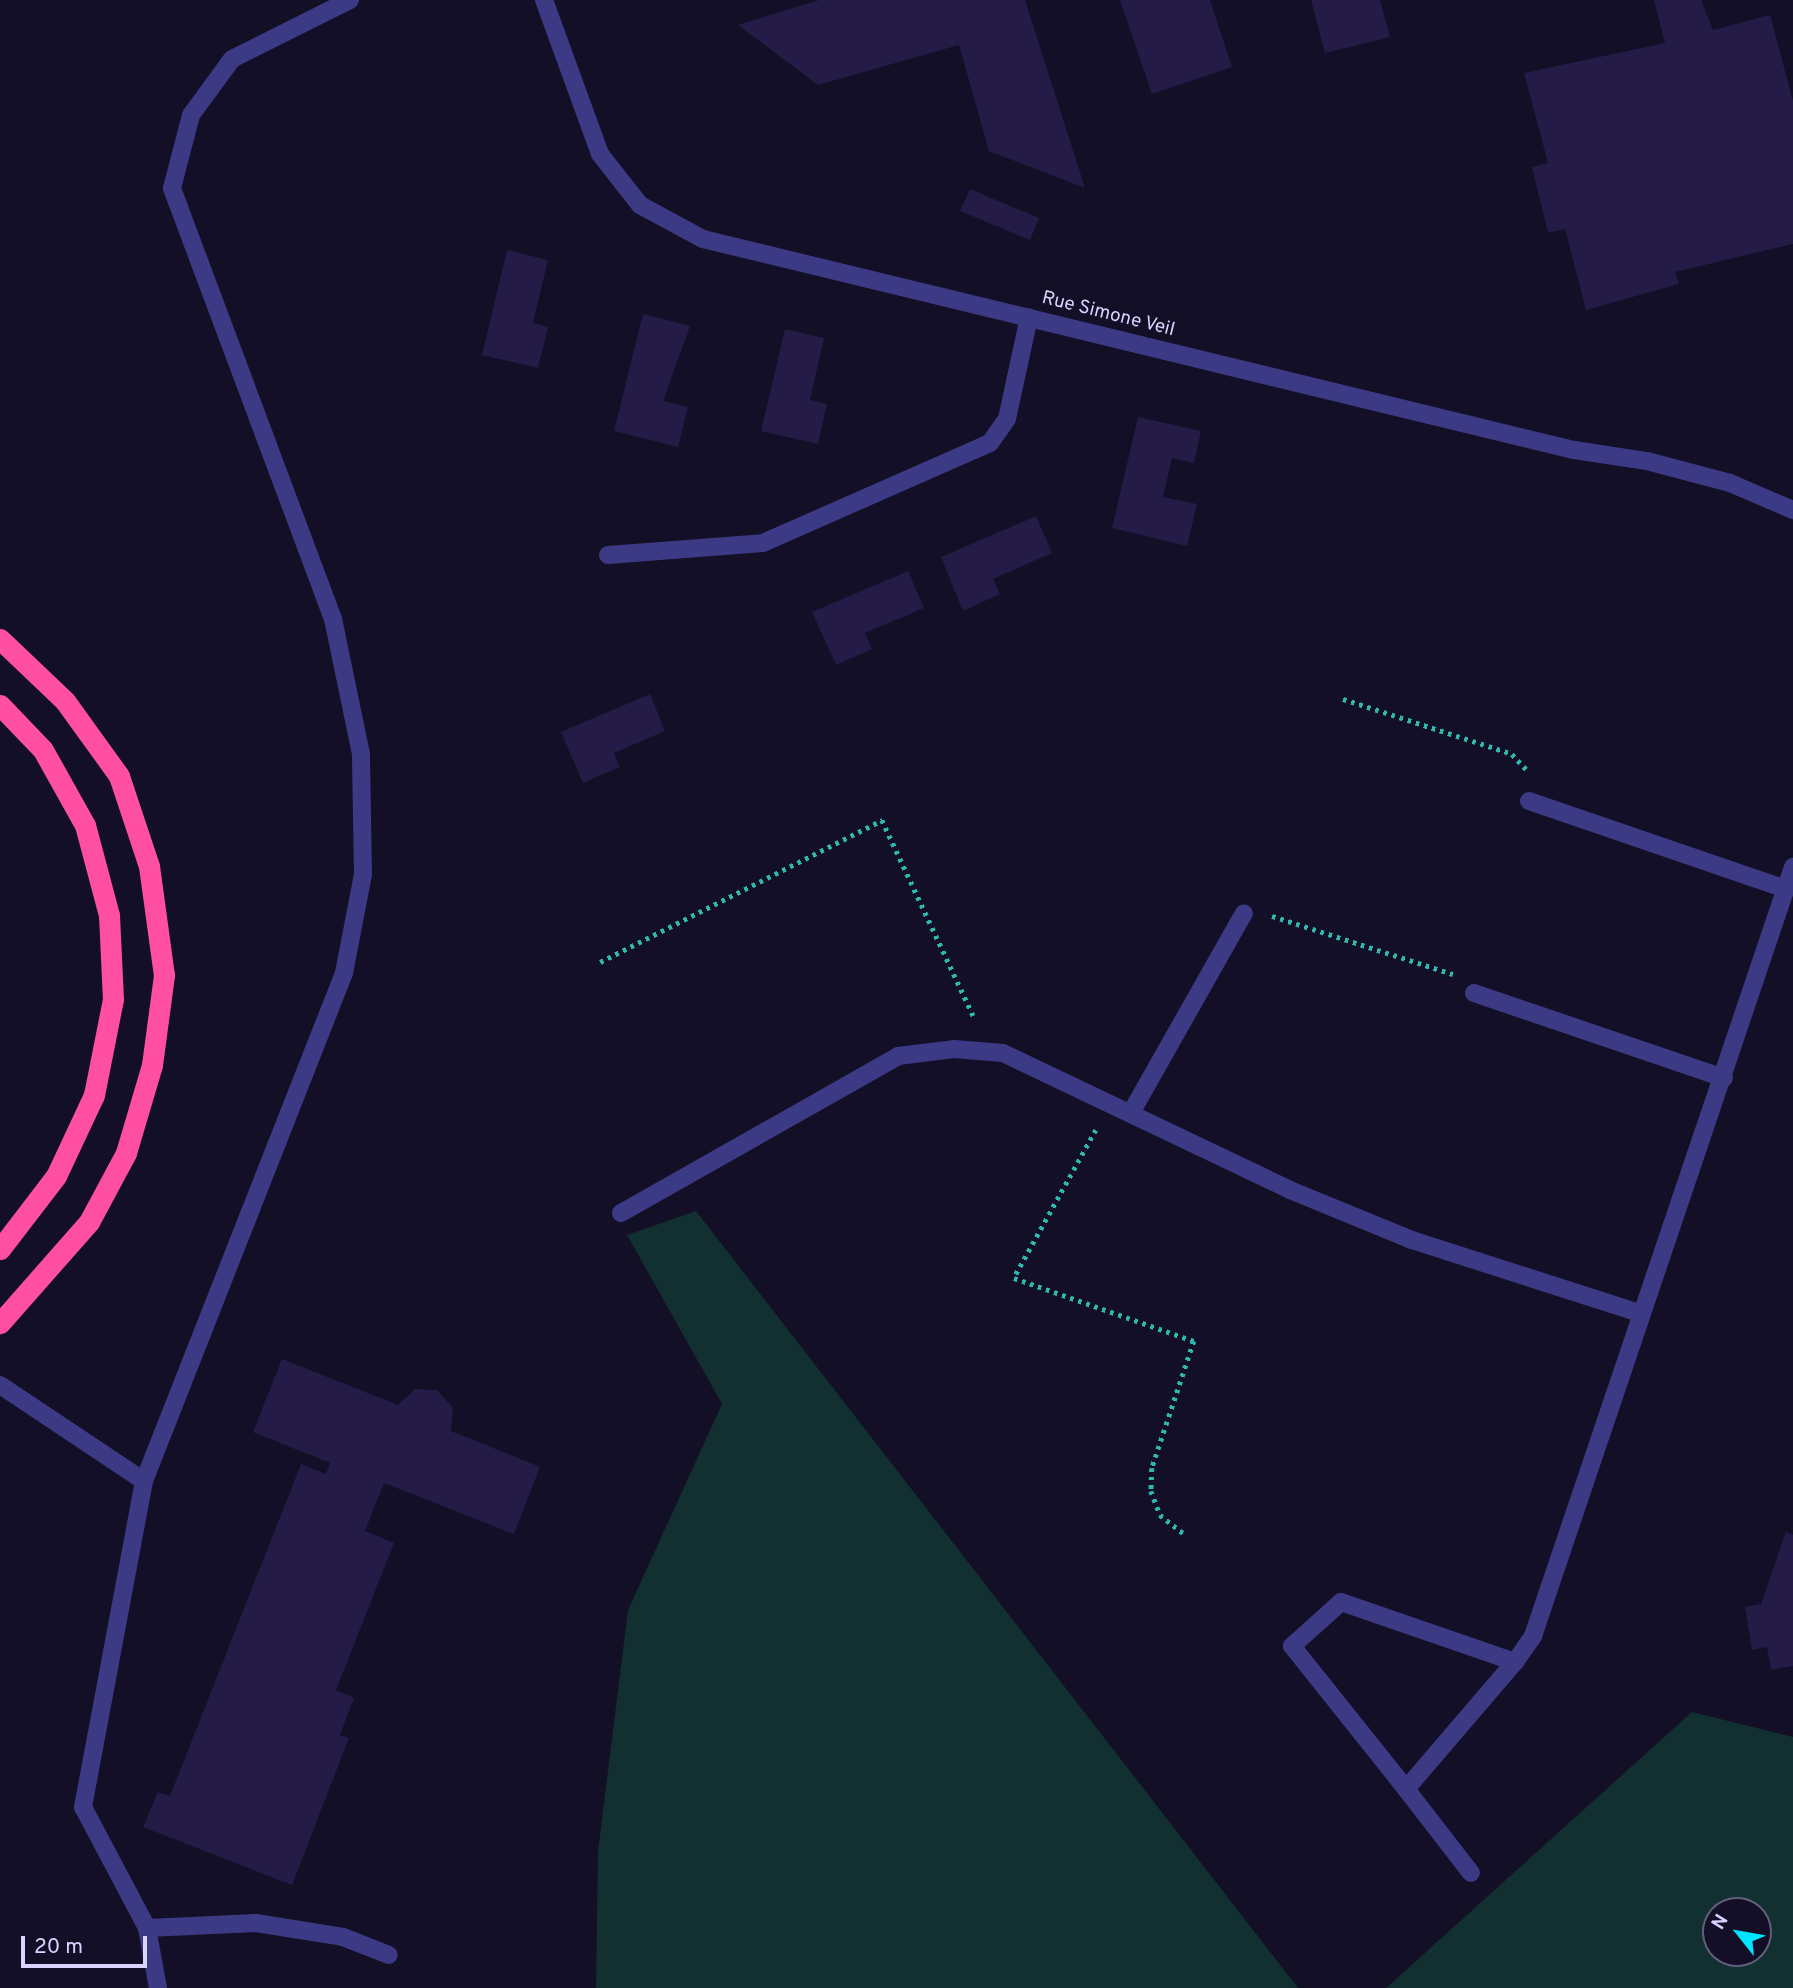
<!DOCTYPE html>
<style>
body{margin:0}
#map{position:relative;width:1793px;height:1988px;overflow:hidden;background:#130f26;font-family:Overpass,sans-serif}
div>[style]{position:absolute}
.green>*{inset:0;background:#12302f}
.building>*{inset:0;background:#241b47}
.path>*{height:4.5px;margin-top:-2.25px;transform-origin:0;background:repeating-linear-gradient(90deg,#2fb8b0 0 3.5px,transparent 0 8.5px)}
.minor>*{height:18px;margin:-9px;padding:0 9px;transform-origin:9px;border-radius:9px;background:#3d3a85}
.highway>*{height:21px;margin:-10.5px;padding:0 10.5px;transform-origin:10.5px;border-radius:10.5px;background:#ff4fa3}
span{translate:-50% -50%;white-space:nowrap;text-align:center;line-height:1.15;-webkit-text-stroke:6px #130f26;paint-order:stroke}
.street-label{font-size:19px;color:#d9d4ff}
.north{position:absolute;left:1702px;top:1897px;width:70px;height:70px;box-sizing:border-box;background:#130f26;border:2px solid #625e7d;border-radius:50%;rotate:301deg;font-size:19px;font-weight:700;line-height:28px;text-align:center;color:#d9d4ff}
.north::after{content:'';display:block;margin:auto;width:24px;height:32px;background:#00e5ff;clip-path:polygon(50% 0,100% 100%,50% 72%,0 100%)}
.scale{position:absolute;left:21px;top:1936px;width:126px;height:32px;box-sizing:border-box;border:4px solid #d9d4ff;border-top:0;padding-left:9px;font-size:21px;line-height:24px;white-space:nowrap;color:#d9d4ff;-webkit-text-stroke:5px #130f26;paint-order:stroke}
</style>
<div id="map">
<div class="green">
<i style="clip-path:polygon(696px 1211px,1298px 1988px,596px 1988px,598px 1851px,628px 1610px,722px 1404px,627px 1235px)"></i>
<i style="clip-path:polygon(evenodd,1692px 1712px,1793px 1737px,1793px 1988px,1386px 1988px,1692px 1712px,1716px 1911px,1758px 1911px,1758px 1953px,1716px 1953px,1716px 1911px)"></i>
</div>
<div class="building">
<i style="clip-path:polygon(819px 0,1025px 0,1085px 188px,989px 151px,959px 45px,818px 85px,738px 25px)"></i>
<i style="clip-path:polygon(1120px 0,1210px 0,1232px 67px,1152px 94px)"></i>
<i style="clip-path:polygon(1311px 0,1380px 0,1390px 37px,1325px 53px)"></i>
<i style="clip-path:polygon(1654px 0,1701px 0,1713px 30px,1770px 15px,1793px 101px,1793px 244px,1675px 272px,1679px 284px,1586px 310px,1565px 229px,1548px 233px,1532px 167px,1548px 163px,1524px 73px,1665px 43px)"></i>
<i style="clip-path:polygon(970px 189px,1039px 218px,1030px 240px,960px 211px)"></i>
<i style="clip-path:polygon(507px 250px,548px 260px,533px 323px,548px 327px,538px 368px,482px 355px)"></i>
<i style="clip-path:polygon(643px 314px,690px 326px,663px 401px,688px 407px,678px 447px,614px 431px)"></i>
<i style="clip-path:polygon(785px 329px,824px 338px,810px 400px,827px 404px,818px 444px,761px 431px)"></i>
<i style="clip-path:polygon(1138px 417px,1201px 431px,1194px 463px,1172px 458px,1163px 497px,1197px 504px,1187px 546px,1112px 528px)"></i>
<i style="clip-path:polygon(1036px 516px,1052px 553px,993px 579px,1000px 594px,963px 611px,941px 557px)"></i>
<i style="clip-path:polygon(908px 571px,924px 608px,865px 633px,872px 649px,836px 665px,812px 612px)"></i>
<i style="clip-path:polygon(650px 694px,665px 731px,614px 753px,620px 767px,583px 783px,561px 732px)"></i>
<i style="clip-path:polygon(282px 1359px,398px 1405px,415px 1389px,437px 1390px,453px 1408px,451px 1431px,540px 1467px,514px 1534px,384px 1483px,365px 1531px,394px 1543px,336px 1690px,354px 1698px,340px 1735px,349px 1738px,292px 1885px,143px 1827px,158px 1792px,170px 1796px,301px 1464px,326px 1474px,330px 1463px,253px 1432px)"></i>
<i style="clip-path:polygon(1786px 1532px,1793px 1535px,1793px 1666px,1771px 1670px,1767px 1647px,1752px 1650px,1745px 1607px,1761px 1604px)"></i>
</div>
<div class="path">
<i style="left:1343px;top:699px;width:178px;rotate:18deg"></i>
<i style="left:1512px;top:754px;width:25px;rotate:47deg"></i>
<i style="left:1272px;top:916px;width:190px;rotate:17.8deg"></i>
<i style="left:600px;top:962px;width:316px;rotate:-26.7deg"></i>
<i style="left:882px;top:820px;width:220px;rotate:65deg"></i>
<i style="left:1096px;top:1130px;width:169px;rotate:119deg"></i>
<i style="left:1014px;top:1278px;width:191px;rotate:19.3deg"></i>
<i style="left:1194px;top:1341px;width:134px;rotate:108.3deg"></i>
<i style="left:1152px;top:1468px;width:23px;rotate:92deg"></i>
<i style="left:1151px;top:1491px;width:26px;rotate:69deg"></i>
<i style="left:1160px;top:1515px;width:33px;rotate:38deg"></i>
</div>
<div class="minor">
<i style="left:544px;top:0;width:164px;rotate:70deg"></i>
<i style="left:600px;top:154px;width:65px;rotate:51.9deg"></i>
<i style="left:640px;top:205px;width:72px;rotate:28.4deg"></i>
<i style="left:703px;top:239px;width:896px;rotate:13.62deg"></i>
<i style="left:1574px;top:450px;width:74px;rotate:8.6deg"></i>
<i style="left:1647px;top:461px;width:86px;rotate:14.8deg"></i>
<i style="left:1730px;top:483px;width:69px;rotate:23.2deg"></i>
<i style="left:608px;top:555px;width:155px;rotate:-4.4deg"></i>
<i style="left:763px;top:543px;width:248px;rotate:-23.8deg"></i>
<i style="left:990px;top:443px;width:29px;rotate:-55deg"></i>
<i style="left:1007px;top:419px;width:104px;rotate:-77.8deg"></i>
<i style="left:1529px;top:801px;width:272px;rotate:18.9deg"></i>
<i style="left:1474px;top:993px;width:264px;rotate:18.8deg"></i>
<i style="left:1132px;top:1111px;width:227px;rotate:-60.5deg"></i>
<i style="left:621px;top:1213px;width:318px;rotate:-29.5deg"></i>
<i style="left:898px;top:1056px;width:56px;rotate:-7.1deg"></i>
<i style="left:954px;top:1049px;width:49px;rotate:4.7deg"></i>
<i style="left:1003px;top:1053px;width:318px;rotate:25.5deg"></i>
<i style="left:1290px;top:1190px;width:132px;rotate:22.3deg"></i>
<i style="left:1412px;top:1240px;width:238px;rotate:17.8deg"></i>
<i style="left:0;top:1385px;width:173px;rotate:33.7deg"></i>
<i style="left:144px;top:1481px;width:332px;rotate:100.6deg"></i>
<i style="left:83px;top:1807px;width:137px;rotate:62.1deg"></i>
<i style="left:147px;top:1928px;width:61px;rotate:79.6deg"></i>
<i style="left:144px;top:1481px;width:546px;rotate:-68.51deg"></i>
<i style="left:344px;top:973px;width:101px;rotate:-79.1deg"></i>
<i style="left:363px;top:874px;width:120px;rotate:-91deg"></i>
<i style="left:361px;top:754px;width:138px;rotate:-101.7deg"></i>
<i style="left:333px;top:619px;width:460px;rotate:-110.5deg"></i>
<i style="left:172px;top:188px;width:75px;rotate:-75.4deg"></i>
<i style="left:191px;top:115px;width:69px;rotate:-53.8deg"></i>
<i style="left:232px;top:59px;width:132px;rotate:-26.6deg"></i>
<i style="left:1515px;top:1662px;width:184px;rotate:-161deg"></i>
<i style="left:1341px;top:1602px;width:66px;rotate:138.1deg"></i>
<i style="left:1292px;top:1646px;width:183px;rotate:51.4deg"></i>
<i style="left:1406px;top:1789px;width:167px;rotate:-49.4deg"></i>
<i style="left:1515px;top:1662px;width:32px;rotate:-55deg"></i>
<i style="left:1533px;top:1636px;width:812px;rotate:-71.32deg"></i>
<i style="left:1406px;top:1789px;width:106px;rotate:52.3deg"></i>
<i style="left:147px;top:1928px;width:109px;rotate:-2.6deg"></i>
<i style="left:256px;top:1923px;width:88px;rotate:9.1deg"></i>
<i style="left:343px;top:1937px;width:49px;rotate:21.4deg"></i>
</div>
<div class="highway">
<i style="left:0;top:639px;width:90px;rotate:43.6deg"></i>
<i style="left:65px;top:701px;width:92px;rotate:54.2deg"></i>
<i style="left:119px;top:776px;width:95px;rotate:71.6deg"></i>
<i style="left:149px;top:866px;width:110px;rotate:82.2deg"></i>
<i style="left:164px;top:975px;width:91px;rotate:97.6deg"></i>
<i style="left:152px;top:1065px;width:92px;rotate:106.5deg"></i>
<i style="left:126px;top:1153px;width:78px;rotate:118.2deg"></i>
<i style="left:89px;top:1222px;width:135px;rotate:131.4deg"></i>
<i style="left:0;top:705px;width:62px;rotate:46.3deg"></i>
<i style="left:43px;top:750px;width:86px;rotate:60.8deg"></i>
<i style="left:85px;top:825px;width:93px;rotate:75.1deg"></i>
<i style="left:109px;top:915px;width:84px;rotate:87.3deg"></i>
<i style="left:113px;top:999px;width:98px;rotate:101.2deg"></i>
<i style="left:94px;top:1095px;width:89px;rotate:115.1deg"></i>
<i style="left:56px;top:1176px;width:92px;rotate:127.5deg"></i>
</div>
<div class="street-label">
<span style="left:1108px;top:315px;rotate:14deg">Rue Simone Veil</span>
</div>
<div class="north">N</div>
<div class="scale">20 m</div>
</div>
